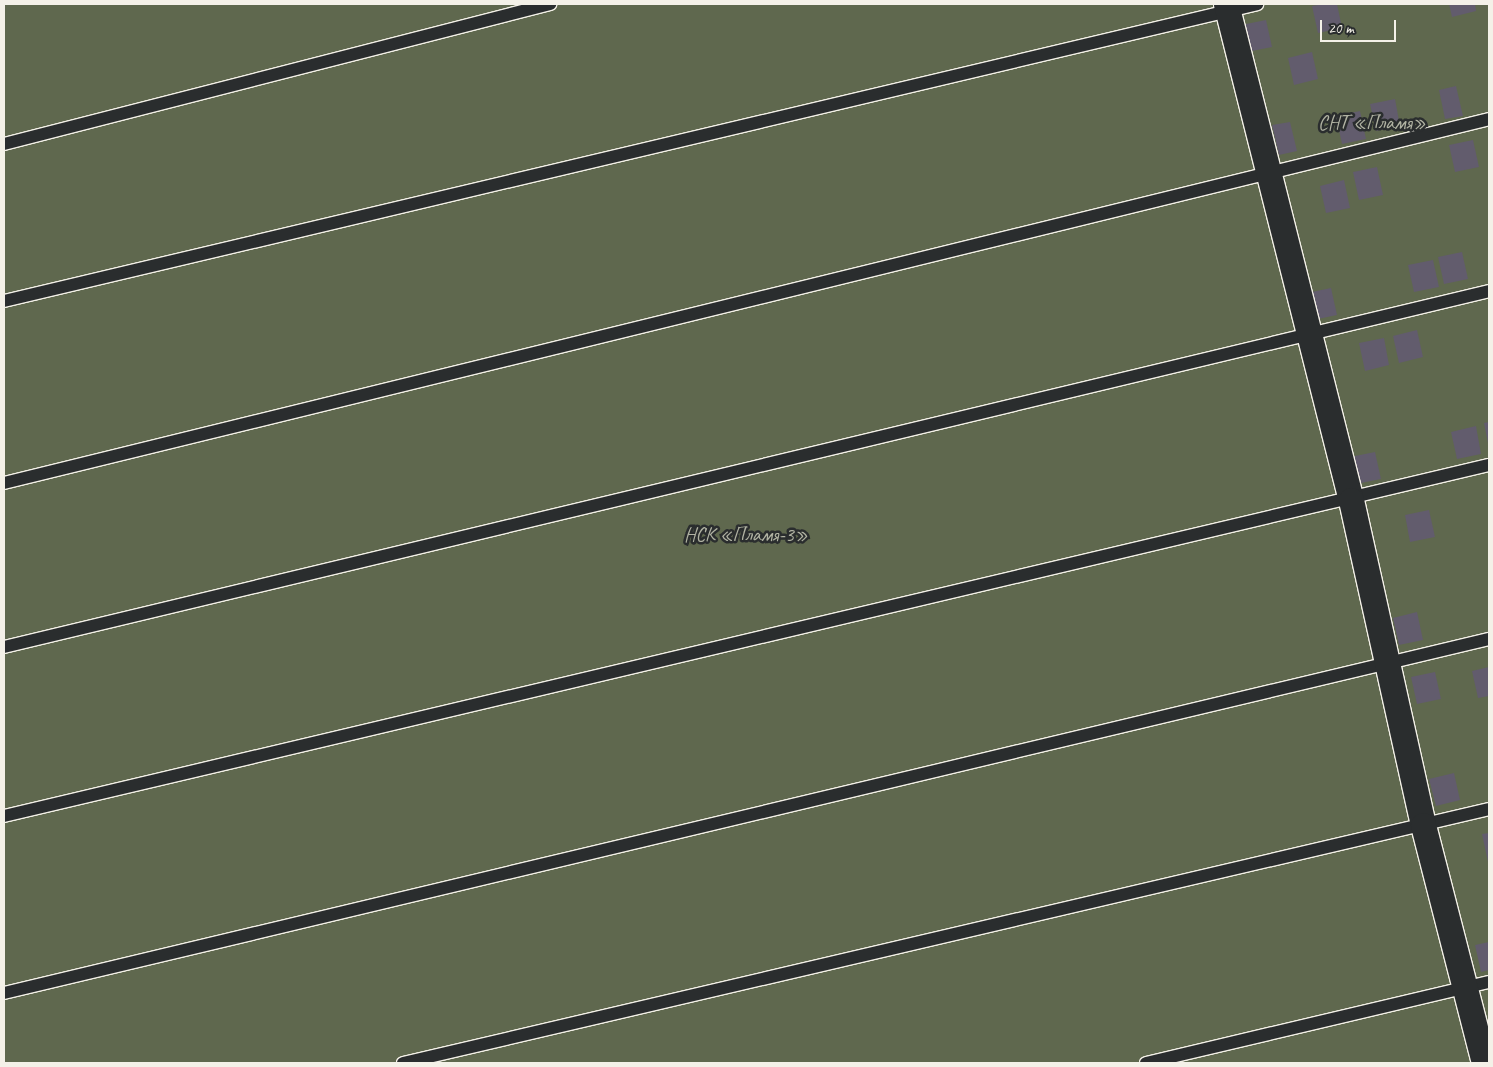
<!DOCTYPE html>
<meta charset="utf-8">
<style>
body{margin:0}
#map{position:relative;width:1493px;height:1067px;overflow:hidden;background:#3b3b41;font-family:Caveat,sans-serif}
div>[style]{position:absolute}
.green>*{inset:0;background:#5f684e}
.building>*{inset:0;background:#625c6d}
.roads{filter:drop-shadow(1px 0 #f4f1e8) drop-shadow(-1px 0 #f4f1e8) drop-shadow(0 1px #f4f1e8) drop-shadow(0 -1px #f4f1e8)}
.lane>*{height:12px;margin:-6px;padding:0 6px;transform-origin:6px;border-radius:6px;background:#2a2d2e}
.street>*{height:25px;margin:-12.5px;padding:0 12.5px;transform-origin:12.5px;border-radius:12.5px;background:#2a2d2e}
span{translate:-50% -50%;white-space:nowrap;text-align:center;line-height:1.15;-webkit-text-stroke:5px #2a2d2e;paint-order:stroke}
.park-label{font-size:20px;color:#b1b3a3}
.frame{position:absolute;inset:0;border:5px solid #f4f1e8;pointer-events:none}
.scale{position:absolute;left:1320px;top:20px;width:76px;height:22px;box-sizing:border-box;border:2px solid #f4f1e8;border-top:0;padding-left:6px;font-size:15px;line-height:18px;white-space:nowrap;color:#f4f1e8;-webkit-text-stroke:4px #2a2d2e;paint-order:stroke}
</style>
<div id="map">
<div class="green">
<i style="clip-path:polygon(4px 4px,1489px 4px,1489px 1063px,4px 1063px)"></i>
</div>
<div class="building">
<i style="clip-path:polygon(1323px 4px,1337px 4px,1342px 28px,1318px 33px,1312px 6px)"></i>
<i style="clip-path:polygon(1449px 4px,1475px 4px,1476px 11px,1452px 17px)"></i>
<i style="clip-path:polygon(1266px 20px,1272px 47px,1247px 52px,1241px 25px)"></i>
<i style="clip-path:polygon(1312px 52px,1318px 79px,1294px 85px,1288px 58px)"></i>
<i style="clip-path:polygon(1456px 86px,1463px 116px,1445px 119px,1439px 90px)"></i>
<i style="clip-path:polygon(1395px 99px,1400px 126px,1376px 131px,1370px 104px)"></i>
<i style="clip-path:polygon(1360px 111px,1366px 139px,1342px 144px,1336px 116px)"></i>
<i style="clip-path:polygon(1290px 122px,1297px 151px,1279px 155px,1272px 125px)"></i>
<i style="clip-path:polygon(1473px 140px,1479px 167px,1455px 172px,1449px 145px)"></i>
<i style="clip-path:polygon(1377px 167px,1383px 195px,1359px 200px,1353px 172px)"></i>
<i style="clip-path:polygon(1344px 180px,1350px 208px,1326px 213px,1320px 186px)"></i>
<i style="clip-path:polygon(1462px 252px,1468px 279px,1444px 284px,1438px 257px)"></i>
<i style="clip-path:polygon(1433px 260px,1439px 287px,1414px 292px,1408px 265px)"></i>
<i style="clip-path:polygon(1331px 288px,1337px 315px,1313px 320px,1307px 293px)"></i>
<i style="clip-path:polygon(1417px 330px,1423px 357px,1399px 363px,1393px 336px)"></i>
<i style="clip-path:polygon(1384px 338px,1389px 365px,1365px 371px,1359px 343px)"></i>
<i style="clip-path:polygon(1489px 422px,1489px 442px,1488px 443px,1484px 423px)"></i>
<i style="clip-path:polygon(1476px 426px,1481px 454px,1457px 459px,1451px 432px)"></i>
<i style="clip-path:polygon(1375px 452px,1381px 479px,1356px 484px,1350px 457px)"></i>
<i style="clip-path:polygon(1429px 510px,1435px 537px,1410px 542px,1405px 515px)"></i>
<i style="clip-path:polygon(1417px 612px,1423px 640px,1399px 645px,1393px 618px)"></i>
<i style="clip-path:polygon(1489px 667px,1489px 696px,1478px 698px,1472px 671px)"></i>
<i style="clip-path:polygon(1435px 672px,1441px 699px,1417px 704px,1411px 677px)"></i>
<i style="clip-path:polygon(1454px 773px,1460px 800px,1436px 806px,1429px 779px)"></i>
<i style="clip-path:polygon(1489px 833px,1489px 862px,1488px 862px,1482px 834px)"></i>
<i style="clip-path:polygon(1489px 942px,1489px 970px,1481px 972px,1475px 945px)"></i>
</div>
<div class="roads">
<div class="lane">
<i style="left:4px;top:144px;width:564px;rotate:-14.38deg"></i>
<i style="left:4px;top:301px;width:1288px;rotate:-13.33deg"></i>
<i style="left:4px;top:483px;width:1529px;rotate:-13.77deg"></i>
<i style="left:4px;top:647px;width:1527px;rotate:-13.48deg"></i>
<i style="left:4px;top:816px;width:1526px;rotate:-13.3deg"></i>
<i style="left:4px;top:993px;width:1527px;rotate:-13.41deg"></i>
<i style="left:403px;top:1063px;width:1115px;rotate:-13.16deg"></i>
<i style="left:1146px;top:1063px;width:352px;rotate:-13.3deg"></i>
</div>
<div class="street">
<i style="left:1226px;top:4px;width:512px;rotate:75.86deg"></i>
<i style="left:1351px;top:500px;width:333px;rotate:77.5deg"></i>
<i style="left:1423px;top:825px;width:246px;rotate:75.6deg"></i>
</div>
</div>
<div class="park-label">
<span style="left:1372px;top:122px">СНТ «Пламя»</span>
<span style="left:746px;top:534px">НСК «Пламя-3»</span>
</div>
<div class="frame"></div>
<div class="scale">20 m</div>
</div>
